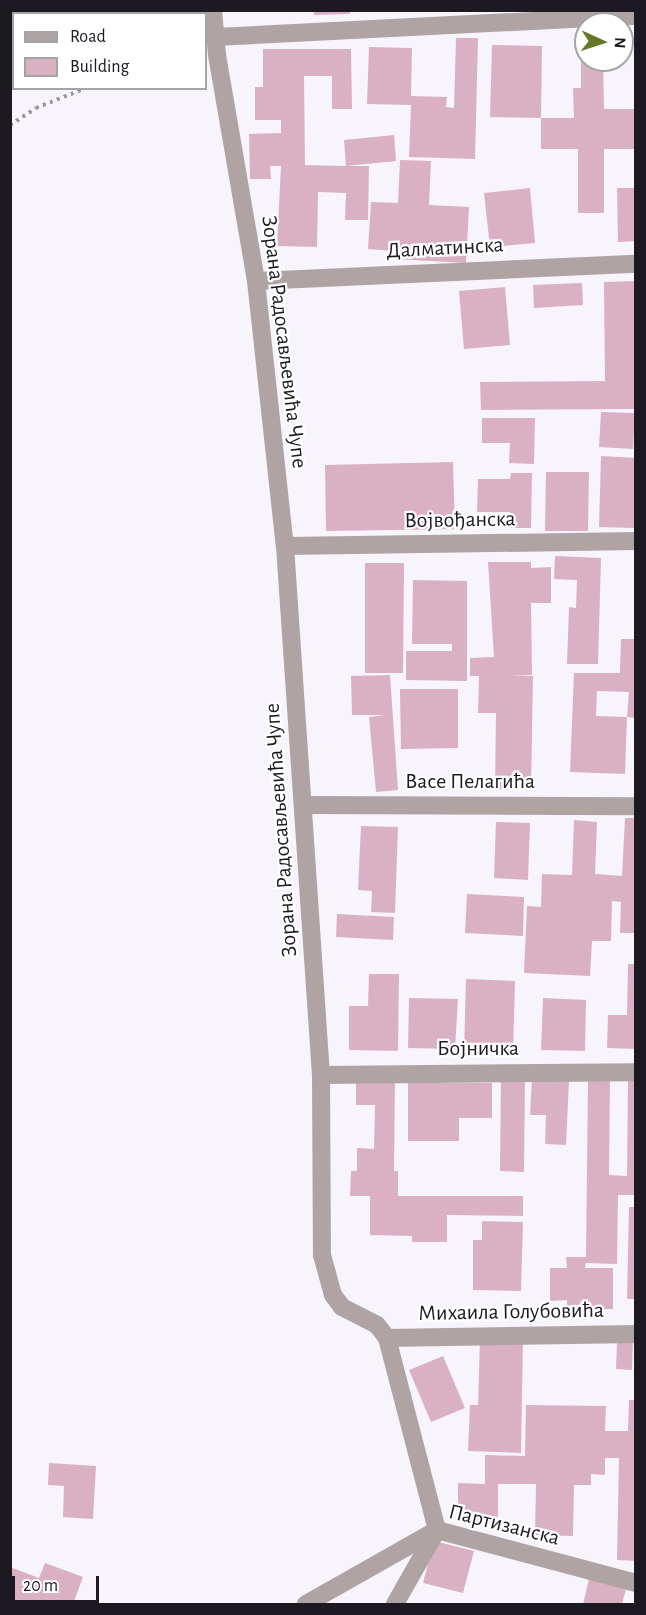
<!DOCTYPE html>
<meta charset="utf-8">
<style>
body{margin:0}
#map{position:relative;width:646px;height:1615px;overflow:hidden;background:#f7f4fd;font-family:"Alegreya Sans",sans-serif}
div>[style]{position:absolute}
.building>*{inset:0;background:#dab1c3}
.path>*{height:4px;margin-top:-2px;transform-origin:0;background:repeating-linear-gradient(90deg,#99969f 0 3px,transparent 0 7.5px)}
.minor>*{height:18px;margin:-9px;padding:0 9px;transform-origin:9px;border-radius:9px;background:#afa3a3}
span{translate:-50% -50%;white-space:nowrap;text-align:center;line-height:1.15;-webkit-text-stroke:4.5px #fff;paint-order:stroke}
.street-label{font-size:22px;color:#1c1921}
.frame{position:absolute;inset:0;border:12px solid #1c1921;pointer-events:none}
.legend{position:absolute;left:12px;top:12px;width:195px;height:78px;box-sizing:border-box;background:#fff;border:2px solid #a4a3a6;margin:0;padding:8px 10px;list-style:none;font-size:18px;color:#1c1921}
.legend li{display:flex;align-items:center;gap:12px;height:30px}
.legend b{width:30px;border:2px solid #a4a3a6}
.north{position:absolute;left:574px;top:12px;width:60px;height:60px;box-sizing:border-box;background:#fff;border:2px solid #a4a3a6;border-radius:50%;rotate:93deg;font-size:16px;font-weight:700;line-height:24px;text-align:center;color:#1c1921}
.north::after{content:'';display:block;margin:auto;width:21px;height:27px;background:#657828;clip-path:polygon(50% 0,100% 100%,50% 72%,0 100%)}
.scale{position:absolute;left:12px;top:1576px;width:87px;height:27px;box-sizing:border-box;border:3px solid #1c1921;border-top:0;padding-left:8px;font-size:18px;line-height:21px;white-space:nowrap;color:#1c1921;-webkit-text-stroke:4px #fff;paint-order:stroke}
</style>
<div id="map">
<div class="building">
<i style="clip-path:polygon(314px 10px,350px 10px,350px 14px,314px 15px)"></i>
<i style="clip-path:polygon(581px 31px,586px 31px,586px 60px,603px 60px,604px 109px,636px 109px,636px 149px,604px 149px,604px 213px,578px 213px,578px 149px,541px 149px,541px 118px,574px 118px,573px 88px,581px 88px)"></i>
<i style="clip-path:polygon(456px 38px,478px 38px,475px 159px,409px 157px,411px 105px,367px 104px,369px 47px,412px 48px,411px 96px,447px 97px,446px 107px,454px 108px)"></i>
<i style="clip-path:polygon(492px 45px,542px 46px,541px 118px,490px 117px)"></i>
<i style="clip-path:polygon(263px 49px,351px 49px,352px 109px,332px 109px,332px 76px,304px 76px,305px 165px,346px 166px,344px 140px,394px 135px,396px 161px,346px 166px,369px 166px,368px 220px,345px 220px,346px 193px,318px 192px,317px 247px,277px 246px,281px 166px,270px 166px,271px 179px,250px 179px,249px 134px,281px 133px,281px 120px,255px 120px,255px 87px,263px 87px)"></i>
<i style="clip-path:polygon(400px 160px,431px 161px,429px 205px,469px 207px,466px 263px,395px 259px,395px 251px,368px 249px,371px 202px,398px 203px)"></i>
<i style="clip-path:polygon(530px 188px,535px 243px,490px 247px,484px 193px)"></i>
<i style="clip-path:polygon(617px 188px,636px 188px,636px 241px,618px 242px)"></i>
<i style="clip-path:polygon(636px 281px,636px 409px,481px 410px,480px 382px,605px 381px,604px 282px)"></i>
<i style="clip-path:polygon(582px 283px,583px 305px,534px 308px,533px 285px)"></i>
<i style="clip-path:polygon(505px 287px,510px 345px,464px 349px,459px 291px)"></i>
<i style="clip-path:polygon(601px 412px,635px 413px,633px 449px,599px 447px)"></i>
<i style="clip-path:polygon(482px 418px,535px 418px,534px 464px,509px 463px,510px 443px,482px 443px)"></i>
<i style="clip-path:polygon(601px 456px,636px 458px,636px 528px,599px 527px)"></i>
<i style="clip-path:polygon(453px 462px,455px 529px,326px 531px,325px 465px)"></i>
<i style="clip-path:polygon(546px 472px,589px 472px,588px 531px,545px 531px)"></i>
<i style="clip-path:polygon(511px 473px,532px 473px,531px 528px,510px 528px,510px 512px,477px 512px,478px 479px,510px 479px)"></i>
<i style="clip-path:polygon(555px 556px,601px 558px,598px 664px,567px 664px,569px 607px,576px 608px,577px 580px,554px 579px)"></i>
<i style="clip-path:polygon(488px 562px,531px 562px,531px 568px,551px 567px,551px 603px,531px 603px,532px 675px,511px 675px,533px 676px,531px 790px,495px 790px,496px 713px,478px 713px,479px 676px,470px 676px,470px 658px,494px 657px)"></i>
<i style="clip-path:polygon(365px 563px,404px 563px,403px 673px,365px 673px)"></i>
<i style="clip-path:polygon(413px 580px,467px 581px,467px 681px,406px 680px,406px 651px,452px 651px,452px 644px,412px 644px)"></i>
<i style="clip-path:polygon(621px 639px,636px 639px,636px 718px,627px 717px,629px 692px,597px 691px,596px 716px,627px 717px,625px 774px,570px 772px,574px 673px,620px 673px)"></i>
<i style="clip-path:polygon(390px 675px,398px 790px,376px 792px,369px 717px,385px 715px,352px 715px,351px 676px)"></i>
<i style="clip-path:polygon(400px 689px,458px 689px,458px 748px,401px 749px)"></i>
<i style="clip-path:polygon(625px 818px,636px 818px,636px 933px,620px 933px,621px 902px,612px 901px,611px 941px,592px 941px,590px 976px,524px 973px,527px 906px,541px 907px,542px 874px,572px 875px,574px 820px,597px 822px,595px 874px,622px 876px)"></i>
<i style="clip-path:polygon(496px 822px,530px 823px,528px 880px,494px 878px)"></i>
<i style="clip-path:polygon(361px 826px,398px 827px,395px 913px,371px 912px,372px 891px,358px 890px)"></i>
<i style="clip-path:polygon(467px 894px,524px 897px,523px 936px,465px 933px)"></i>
<i style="clip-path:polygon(337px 914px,394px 917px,393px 940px,336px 937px)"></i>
<i style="clip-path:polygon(628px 964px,636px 964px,636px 1049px,607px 1048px,608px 1015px,627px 1015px)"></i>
<i style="clip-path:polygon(369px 974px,399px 974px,398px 1051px,349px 1050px,349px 1006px,368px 1006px)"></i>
<i style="clip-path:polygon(466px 979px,515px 981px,513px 1055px,464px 1053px)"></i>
<i style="clip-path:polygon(409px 998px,458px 999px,455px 1049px,408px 1048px)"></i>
<i style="clip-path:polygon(543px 998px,586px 1000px,585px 1051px,541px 1050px)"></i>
<i style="clip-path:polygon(501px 1079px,525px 1080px,524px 1172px,500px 1171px)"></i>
<i style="clip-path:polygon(532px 1079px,569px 1080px,566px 1145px,545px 1144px,546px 1115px,530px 1115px)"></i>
<i style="clip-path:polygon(588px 1079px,610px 1079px,609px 1175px,627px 1176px,628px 1079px,636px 1079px,636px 1195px,618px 1195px,617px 1264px,586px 1263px,585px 1268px,613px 1268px,613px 1309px,567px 1310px,567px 1300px,550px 1301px,550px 1268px,567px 1268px,566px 1257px,586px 1257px)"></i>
<i style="clip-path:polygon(356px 1080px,395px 1081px,394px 1171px,398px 1171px,398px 1196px,523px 1196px,523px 1216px,447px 1215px,447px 1242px,412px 1242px,412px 1236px,370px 1235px,370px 1196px,350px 1196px,351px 1171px,357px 1171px,357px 1148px,374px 1149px,375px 1105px,356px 1105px)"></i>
<i style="clip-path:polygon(408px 1083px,492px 1083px,492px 1118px,459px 1118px,459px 1141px,408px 1141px)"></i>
<i style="clip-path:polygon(629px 1207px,636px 1207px,636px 1299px,627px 1299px)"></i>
<i style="clip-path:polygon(482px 1221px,523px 1222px,521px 1291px,473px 1290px,473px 1240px,482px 1240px)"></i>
<i style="clip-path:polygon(480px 1339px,523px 1340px,521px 1453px,468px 1451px,470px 1405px,478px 1405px)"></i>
<i style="clip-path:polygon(617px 1341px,633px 1341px,632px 1370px,616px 1369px)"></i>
<i style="clip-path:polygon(443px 1356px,465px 1408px,431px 1422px,409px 1370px)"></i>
<i style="clip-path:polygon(629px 1400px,636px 1400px,636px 1561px,617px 1560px,619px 1458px,605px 1458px,605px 1475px,591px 1474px,591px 1485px,574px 1485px,573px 1536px,535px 1535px,536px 1484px,498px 1484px,498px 1522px,458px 1522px,458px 1483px,485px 1484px,485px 1455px,525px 1456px,526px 1405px,606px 1406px,605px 1431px,628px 1431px)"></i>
<i style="clip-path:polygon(49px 1463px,96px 1466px,93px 1519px,63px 1517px,64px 1486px,48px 1485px)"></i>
<i style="clip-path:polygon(434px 1541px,474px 1551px,463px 1593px,423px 1583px)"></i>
<i style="clip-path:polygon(45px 1563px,83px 1577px,73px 1604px,10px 1604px,10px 1567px,39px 1578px)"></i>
<i style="clip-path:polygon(589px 1579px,626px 1589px,622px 1604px,583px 1604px)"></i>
</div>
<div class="path">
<i style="left:10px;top:60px;width:4px"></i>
<i style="left:10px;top:125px;width:31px;rotate:-33deg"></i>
<i style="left:36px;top:108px;width:54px;rotate:-21.8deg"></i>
</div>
<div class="minor">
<i style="left:213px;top:10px;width:45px;rotate:84.9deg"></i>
<i style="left:217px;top:55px;width:229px;rotate:80.2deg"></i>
<i style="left:256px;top:281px;width:267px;rotate:83.8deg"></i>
<i style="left:285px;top:546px;width:530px;rotate:86.11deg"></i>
<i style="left:321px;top:1075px;width:180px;rotate:89.7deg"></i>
<i style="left:322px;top:1255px;width:41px;rotate:74.6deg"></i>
<i style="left:333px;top:1295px;width:15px;rotate:53deg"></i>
<i style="left:342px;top:1307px;width:39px;rotate:27deg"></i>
<i style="left:377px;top:1325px;width:16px;rotate:52deg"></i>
<i style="left:387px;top:1338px;width:198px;rotate:75.4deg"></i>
<i style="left:437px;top:1530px;width:85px;rotate:119.6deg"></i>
<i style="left:216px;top:37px;width:421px;rotate:-2.9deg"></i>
<i style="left:256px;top:281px;width:380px;rotate:-2.6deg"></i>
<i style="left:285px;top:546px;width:351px;rotate:-0.8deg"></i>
<i style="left:304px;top:805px;width:332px;rotate:0.2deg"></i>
<i style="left:321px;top:1075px;width:315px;rotate:-0.5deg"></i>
<i style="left:387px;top:1338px;width:249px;rotate:-0.9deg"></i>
<i style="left:306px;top:1604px;width:150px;rotate:-29.5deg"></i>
<i style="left:437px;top:1530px;width:206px;rotate:14.9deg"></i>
</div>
<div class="street-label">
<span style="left:445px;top:248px;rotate:-3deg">Далматинска</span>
<span style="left:284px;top:342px;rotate:83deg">Зорана Радосављевића Чупе</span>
<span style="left:460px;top:520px;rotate:-1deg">Војвођанска</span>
<span style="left:470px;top:782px">Васе Пелагића</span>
<span style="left:281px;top:830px;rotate:-94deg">Зорана Радосављевића Чупе</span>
<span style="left:478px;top:1049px">Бојничка</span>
<span style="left:511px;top:1312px;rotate:-1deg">Михаила Голубовића</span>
<span style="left:504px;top:1525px;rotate:14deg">Партизанска</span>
</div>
<div class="frame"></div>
<ul class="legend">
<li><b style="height:8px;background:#afa3a3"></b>Road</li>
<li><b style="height:16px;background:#dab1c3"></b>Building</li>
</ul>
<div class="north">N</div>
<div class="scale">20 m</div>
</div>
